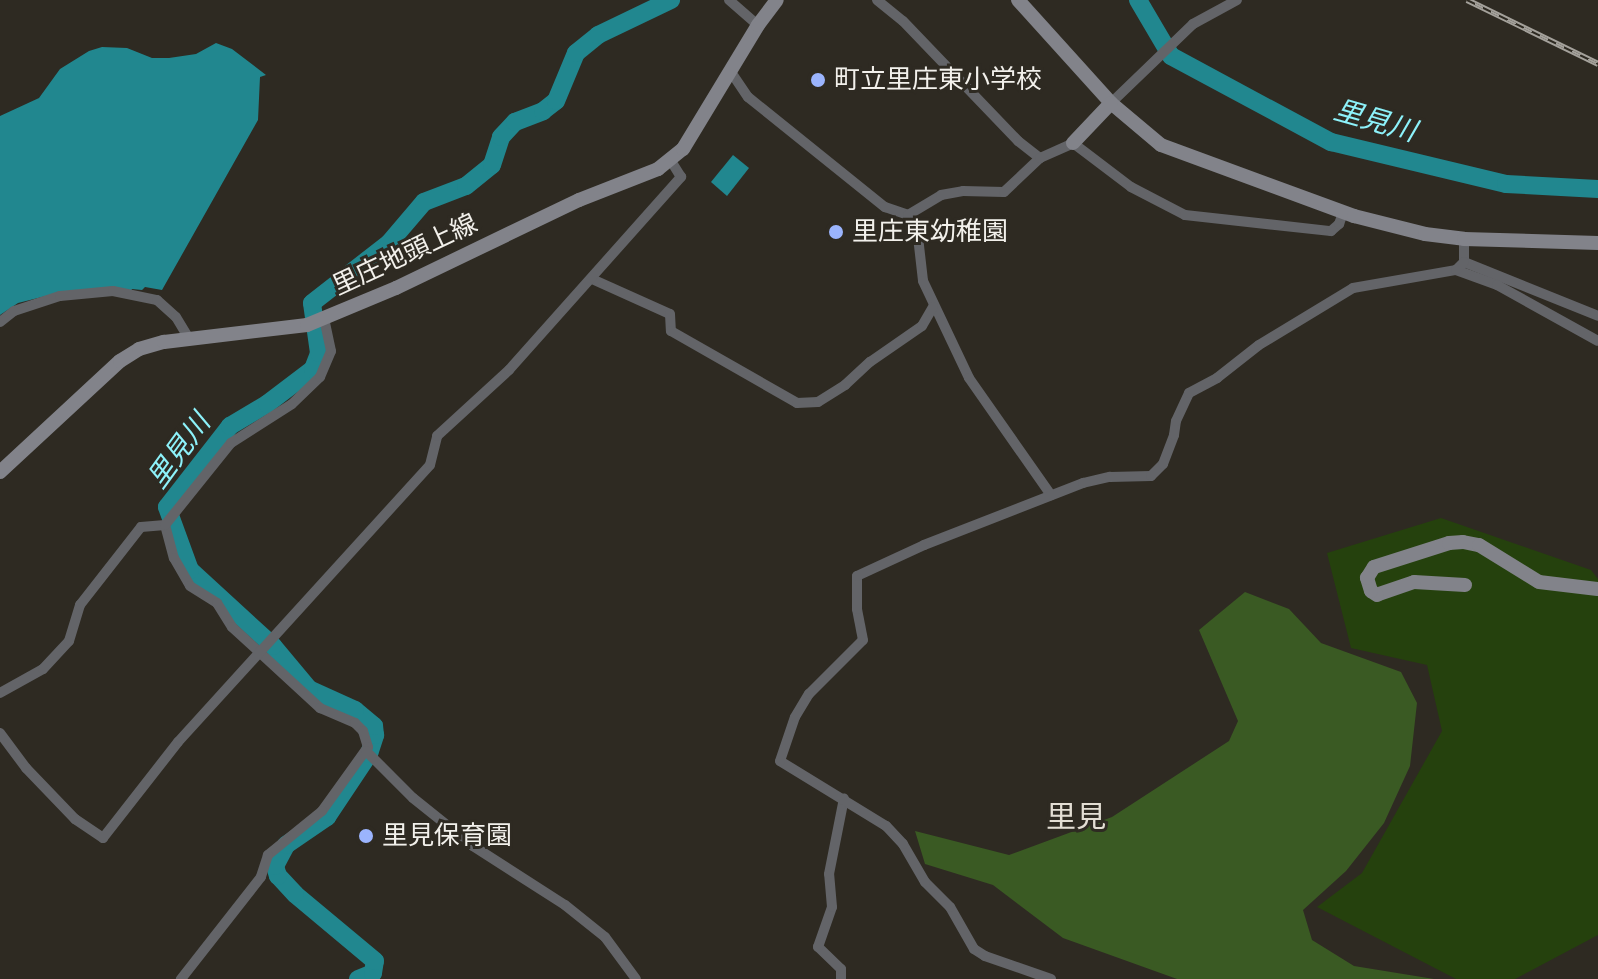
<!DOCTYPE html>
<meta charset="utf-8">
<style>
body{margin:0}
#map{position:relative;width:1598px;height:979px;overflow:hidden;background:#2e2a22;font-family:"Source Sans 3","Noto Sans JP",sans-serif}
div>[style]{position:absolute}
.green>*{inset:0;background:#25410d}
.forest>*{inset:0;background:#3a5a23}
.water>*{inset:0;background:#21878f}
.river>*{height:18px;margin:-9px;padding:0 9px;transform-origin:9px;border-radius:9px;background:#21878f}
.street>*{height:10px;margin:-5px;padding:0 5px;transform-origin:5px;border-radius:5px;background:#636468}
.secondary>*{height:14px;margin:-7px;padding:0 7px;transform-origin:7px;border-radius:7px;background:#82838a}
.rail>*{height:6px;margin-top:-3px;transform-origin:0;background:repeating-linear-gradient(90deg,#2e2a22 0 9px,#a4a19b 0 18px);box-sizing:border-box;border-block:2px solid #a4a19b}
.dots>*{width:22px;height:22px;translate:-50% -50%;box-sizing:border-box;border:4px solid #2e2a22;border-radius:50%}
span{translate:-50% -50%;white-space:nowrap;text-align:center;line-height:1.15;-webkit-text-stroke:6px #2e2a22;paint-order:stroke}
.poi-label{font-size:26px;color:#f2f0eb}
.left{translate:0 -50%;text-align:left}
.street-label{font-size:26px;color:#f2f0eb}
.water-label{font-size:28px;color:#8df2fa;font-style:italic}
.quarter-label{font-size:30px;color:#e3ded4}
</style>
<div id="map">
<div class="green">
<i style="clip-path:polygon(1441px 518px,1591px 570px,1598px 579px,1598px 935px,1515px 979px,1456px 979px,1317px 907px,1362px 873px,1442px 731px,1427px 665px,1351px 648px,1327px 553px)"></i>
</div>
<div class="forest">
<i style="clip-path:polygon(1245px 592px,1289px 609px,1321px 643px,1401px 672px,1417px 703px,1410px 766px,1384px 823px,1346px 871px,1303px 910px,1312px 940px,1354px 966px,1434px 979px,1177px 979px,1063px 938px,993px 885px,925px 864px,915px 831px,1009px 855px,1112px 817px,1229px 741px,1238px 721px,1199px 630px)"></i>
</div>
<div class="water">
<i style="clip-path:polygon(216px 43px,232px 49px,266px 75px,260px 77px,258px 120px,162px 290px,145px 287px,142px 290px,132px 289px,130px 293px,50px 295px,18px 303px,0 315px,0 116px,39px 98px,60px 69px,89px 51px,102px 47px,127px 48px,152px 58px,169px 58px,196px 54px)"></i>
<i style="clip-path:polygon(733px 155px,749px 168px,727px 196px,711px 182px)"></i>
</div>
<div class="river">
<i style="left:1138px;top:0;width:65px;rotate:59.5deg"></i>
<i style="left:1171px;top:56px;width:182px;rotate:28.3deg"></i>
<i style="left:1331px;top:142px;width:180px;rotate:13.5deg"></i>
<i style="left:1506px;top:184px;width:92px;rotate:3.1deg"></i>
<i style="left:358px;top:979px;width:16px;rotate:-22deg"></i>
<i style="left:373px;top:973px;width:12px;rotate:-81deg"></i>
<i style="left:375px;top:961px;width:104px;rotate:-140.1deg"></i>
<i style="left:295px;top:894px;width:25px;rotate:-133deg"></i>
<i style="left:278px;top:876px;width:10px;rotate:-107deg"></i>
<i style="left:275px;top:866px;width:24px;rotate:-62deg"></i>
<i style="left:286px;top:845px;width:50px;rotate:-34.3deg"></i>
<i style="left:327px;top:817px;width:76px;rotate:-56.3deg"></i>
<i style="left:369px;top:754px;width:20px;rotate:-72deg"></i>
<i style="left:375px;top:735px;width:9px;rotate:-96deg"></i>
<i style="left:374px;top:726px;width:25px;rotate:-140deg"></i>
<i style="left:355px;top:710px;width:51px;rotate:-155.5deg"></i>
<i style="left:309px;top:689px;width:56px;rotate:-129.9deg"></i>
<i style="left:273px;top:646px;width:113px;rotate:-137.5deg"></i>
<i style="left:190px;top:570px;width:67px;rotate:-110.1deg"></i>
<i style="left:167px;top:507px;width:103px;rotate:-52.1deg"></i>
<i style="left:230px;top:426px;width:43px;rotate:-30.7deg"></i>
<i style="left:267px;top:404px;width:58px;rotate:-37.3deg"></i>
<i style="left:313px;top:369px;width:17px;rotate:-69deg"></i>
<i style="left:319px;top:353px;width:50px;rotate:-98deg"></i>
<i style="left:312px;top:303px;width:98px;rotate:-37.9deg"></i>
<i style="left:389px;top:243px;width:54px;rotate:-49.5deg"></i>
<i style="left:424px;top:202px;width:45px;rotate:-20.9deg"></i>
<i style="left:466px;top:186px;width:33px;rotate:-39deg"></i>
<i style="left:492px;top:165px;width:29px;rotate:-72deg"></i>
<i style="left:501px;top:137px;width:21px;rotate:-47deg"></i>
<i style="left:515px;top:122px;width:30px;rotate:-21deg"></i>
<i style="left:543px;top:111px;width:16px;rotate:-38deg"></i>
<i style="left:556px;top:101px;width:52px;rotate:-67.4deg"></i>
<i style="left:576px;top:53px;width:28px;rotate:-39deg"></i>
<i style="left:598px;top:35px;width:81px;rotate:-25.6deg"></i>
</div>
<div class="street">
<i style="left:729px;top:0;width:38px;rotate:41deg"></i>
<i style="left:877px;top:0;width:33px;rotate:39deg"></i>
<i style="left:903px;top:21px;width:166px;rotate:46.2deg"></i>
<i style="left:1018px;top:141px;width:28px;rotate:38deg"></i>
<i style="left:731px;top:72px;width:30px;rotate:56deg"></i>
<i style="left:748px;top:97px;width:176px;rotate:38.8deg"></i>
<i style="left:885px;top:207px;width:24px;rotate:19deg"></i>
<i style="left:908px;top:215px;width:16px;rotate:55deg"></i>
<i style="left:917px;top:228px;width:53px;rotate:83.5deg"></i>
<i style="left:923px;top:281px;width:107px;rotate:64.6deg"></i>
<i style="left:969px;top:378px;width:143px;rotate:55deg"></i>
<i style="left:1111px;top:103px;width:114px;rotate:-43.9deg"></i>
<i style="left:1193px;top:24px;width:50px;rotate:-28.6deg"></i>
<i style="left:908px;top:215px;width:39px;rotate:-31deg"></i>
<i style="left:941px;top:195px;width:22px;rotate:-10deg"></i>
<i style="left:963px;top:191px;width:41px;rotate:1.4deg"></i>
<i style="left:1004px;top:192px;width:50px;rotate:-43.4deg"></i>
<i style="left:1040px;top:158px;width:36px;rotate:-24deg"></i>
<i style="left:1073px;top:143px;width:73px;rotate:37.2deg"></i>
<i style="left:1131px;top:187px;width:61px;rotate:27.4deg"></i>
<i style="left:1185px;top:215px;width:147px;rotate:6.3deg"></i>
<i style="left:1331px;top:231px;width:11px;rotate:-41deg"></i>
<i style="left:1339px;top:224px;width:12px;rotate:-70deg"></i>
<i style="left:1464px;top:239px;width:23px;rotate:90deg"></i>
<i style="left:1464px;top:262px;width:144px;rotate:21.9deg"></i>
<i style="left:1456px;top:270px;width:44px;rotate:20.1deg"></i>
<i style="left:1497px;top:285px;width:115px;rotate:29deg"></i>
<i style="left:592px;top:279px;width:85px;rotate:24.2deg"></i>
<i style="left:670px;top:314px;width:17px;rotate:87deg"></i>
<i style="left:671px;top:331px;width:145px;rotate:29.7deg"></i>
<i style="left:797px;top:403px;width:21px;rotate:-3deg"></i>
<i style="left:818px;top:402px;width:32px;rotate:-32deg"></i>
<i style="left:845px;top:385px;width:34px;rotate:-43deg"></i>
<i style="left:870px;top:362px;width:63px;rotate:-34.7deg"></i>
<i style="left:922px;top:326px;width:22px;rotate:-60deg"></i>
<i style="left:0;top:322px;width:18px;rotate:-38deg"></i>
<i style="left:14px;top:311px;width:48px;rotate:-18.1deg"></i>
<i style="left:60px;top:296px;width:53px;rotate:-5.4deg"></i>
<i style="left:113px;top:291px;width:45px;rotate:11.6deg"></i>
<i style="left:157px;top:300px;width:25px;rotate:42deg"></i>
<i style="left:176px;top:317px;width:27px;rotate:59deg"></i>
<i style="left:165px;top:525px;width:34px;rotate:75deg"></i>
<i style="left:174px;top:558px;width:32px;rotate:60deg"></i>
<i style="left:190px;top:586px;width:32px;rotate:32deg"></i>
<i style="left:217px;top:603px;width:28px;rotate:58deg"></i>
<i style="left:232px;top:627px;width:120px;rotate:42.6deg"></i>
<i style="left:320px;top:708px;width:38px;rotate:23deg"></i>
<i style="left:355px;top:723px;width:11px;rotate:45deg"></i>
<i style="left:363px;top:731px;width:17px;rotate:73deg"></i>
<i style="left:368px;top:747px;width:79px;rotate:125.7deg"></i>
<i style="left:322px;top:811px;width:70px;rotate:140.8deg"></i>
<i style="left:268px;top:855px;width:23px;rotate:108deg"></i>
<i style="left:261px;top:877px;width:130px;rotate:128.1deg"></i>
<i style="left:0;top:693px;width:49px;rotate:-29.2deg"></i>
<i style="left:43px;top:669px;width:38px;rotate:-47deg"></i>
<i style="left:69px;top:641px;width:38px;rotate:-73deg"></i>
<i style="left:80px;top:605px;width:99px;rotate:-52deg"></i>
<i style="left:141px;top:527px;width:24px;rotate:-5deg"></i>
<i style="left:165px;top:525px;width:105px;rotate:-51.2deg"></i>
<i style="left:231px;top:443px;width:72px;rotate:-32.6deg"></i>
<i style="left:292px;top:404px;width:39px;rotate:-44deg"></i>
<i style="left:320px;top:377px;width:28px;rotate:-67deg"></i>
<i style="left:331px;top:351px;width:34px;rotate:-102deg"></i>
<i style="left:0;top:733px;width:44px;rotate:53.4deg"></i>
<i style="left:26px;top:768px;width:71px;rotate:46.1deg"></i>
<i style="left:75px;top:819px;width:34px;rotate:34deg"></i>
<i style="left:103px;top:838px;width:122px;rotate:-52deg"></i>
<i style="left:178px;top:742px;width:374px;rotate:-47.7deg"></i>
<i style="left:430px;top:465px;width:30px;rotate:-76deg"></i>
<i style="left:437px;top:436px;width:98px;rotate:-42.5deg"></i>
<i style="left:509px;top:370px;width:259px;rotate:-48.3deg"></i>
<i style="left:681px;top:177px;width:19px;rotate:-122deg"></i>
<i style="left:366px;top:751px;width:66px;rotate:45deg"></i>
<i style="left:413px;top:798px;width:77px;rotate:38.7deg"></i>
<i style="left:473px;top:846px;width:109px;rotate:32.7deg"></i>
<i style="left:565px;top:905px;width:51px;rotate:38.7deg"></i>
<i style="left:605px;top:937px;width:52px;rotate:53.6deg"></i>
<i style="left:841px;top:979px;width:10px;rotate:-90deg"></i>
<i style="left:841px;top:969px;width:32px;rotate:-136deg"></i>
<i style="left:818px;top:947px;width:42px;rotate:-70.7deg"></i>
<i style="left:832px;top:907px;width:33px;rotate:-95deg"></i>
<i style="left:829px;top:874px;width:77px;rotate:-78.8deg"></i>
<i style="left:1051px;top:979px;width:70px;rotate:-160.8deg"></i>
<i style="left:985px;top:956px;width:13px;rotate:-148deg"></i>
<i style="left:974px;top:949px;width:48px;rotate:-119.7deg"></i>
<i style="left:950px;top:907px;width:35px;rotate:-135deg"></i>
<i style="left:925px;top:882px;width:44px;rotate:-120.1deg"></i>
<i style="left:903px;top:844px;width:25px;rotate:-133deg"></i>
<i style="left:886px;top:826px;width:124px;rotate:-148.5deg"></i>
<i style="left:780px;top:761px;width:46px;rotate:-71.2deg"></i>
<i style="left:795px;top:717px;width:27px;rotate:-59deg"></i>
<i style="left:809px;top:694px;width:76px;rotate:-45deg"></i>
<i style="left:863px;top:640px;width:32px;rotate:-101deg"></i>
<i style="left:857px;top:609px;width:33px;rotate:-90deg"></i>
<i style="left:857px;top:576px;width:74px;rotate:-24.8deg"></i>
<i style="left:924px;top:545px;width:171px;rotate:-21.3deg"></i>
<i style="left:1083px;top:483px;width:28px;rotate:-13deg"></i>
<i style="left:1110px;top:477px;width:41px;rotate:-1.4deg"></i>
<i style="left:1151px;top:476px;width:17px;rotate:-45deg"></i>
<i style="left:1163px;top:464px;width:31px;rotate:-69deg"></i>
<i style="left:1174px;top:435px;width:14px;rotate:-82deg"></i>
<i style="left:1176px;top:421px;width:31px;rotate:-65deg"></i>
<i style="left:1189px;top:393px;width:32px;rotate:-28deg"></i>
<i style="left:1217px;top:378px;width:53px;rotate:-38.2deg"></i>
<i style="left:1259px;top:345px;width:110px;rotate:-31.2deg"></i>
<i style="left:1353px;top:288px;width:105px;rotate:-9.9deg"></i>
<i style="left:1456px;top:270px;width:11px;rotate:-45deg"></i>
</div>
<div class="secondary">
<i style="left:1018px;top:0;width:139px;rotate:47.9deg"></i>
<i style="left:1111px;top:103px;width:65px;rotate:40deg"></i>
<i style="left:1161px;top:145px;width:206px;rotate:20.2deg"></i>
<i style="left:1354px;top:216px;width:73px;rotate:14.2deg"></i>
<i style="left:1425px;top:234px;width:39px;rotate:7deg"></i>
<i style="left:1464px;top:239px;width:134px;rotate:1.7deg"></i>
<i style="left:1073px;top:143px;width:55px;rotate:-46.5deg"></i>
<i style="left:0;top:472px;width:163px;rotate:-42.8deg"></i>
<i style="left:120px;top:361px;width:22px;rotate:-32deg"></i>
<i style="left:139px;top:349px;width:26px;rotate:-16deg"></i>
<i style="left:164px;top:342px;width:144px;rotate:-6.8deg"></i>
<i style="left:307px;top:325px;width:96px;rotate:-22.6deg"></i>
<i style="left:396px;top:288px;width:203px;rotate:-25.7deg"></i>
<i style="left:579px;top:200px;width:85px;rotate:-21.4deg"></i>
<i style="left:658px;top:169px;width:32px;rotate:-39deg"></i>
<i style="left:683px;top:149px;width:145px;rotate:-58.8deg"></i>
<i style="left:758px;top:25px;width:31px;rotate:-53deg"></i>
<i style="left:1465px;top:585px;width:51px;rotate:-176.6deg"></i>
<i style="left:1414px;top:582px;width:39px;rotate:161deg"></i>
<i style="left:1377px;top:595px;width:7px;rotate:-146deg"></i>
<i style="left:1371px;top:591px;width:14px;rotate:-107deg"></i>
<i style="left:1367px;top:578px;width:13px;rotate:-58deg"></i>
<i style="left:1374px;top:567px;width:79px;rotate:-17.7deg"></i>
<i style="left:1449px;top:543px;width:14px;rotate:-4deg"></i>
<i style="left:1463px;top:542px;width:16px;rotate:11deg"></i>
<i style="left:1479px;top:545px;width:70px;rotate:31.7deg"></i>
<i style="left:1539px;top:582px;width:59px;rotate:6.8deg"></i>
</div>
<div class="rail">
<i style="left:1467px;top:0;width:146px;rotate:26deg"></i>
</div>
<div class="dots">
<i style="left:818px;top:80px;background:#9bb4fd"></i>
<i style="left:836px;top:232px;background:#9bb4fd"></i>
<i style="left:366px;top:836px;background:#9bb4fd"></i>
</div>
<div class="poi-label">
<span class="left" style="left:834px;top:80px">町立里庄東小学校</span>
<span class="left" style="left:852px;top:232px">里庄東幼稚園</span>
<span class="left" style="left:382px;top:836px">里見保育園</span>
</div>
<div class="street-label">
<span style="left:405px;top:255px;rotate:-25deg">里庄地頭上線</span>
</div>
<div class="water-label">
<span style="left:1375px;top:121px;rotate:16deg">里見川</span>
<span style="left:179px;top:451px;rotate:-54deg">里見川</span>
</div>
<div class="quarter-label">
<span style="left:1076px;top:818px">里見</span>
</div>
</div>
